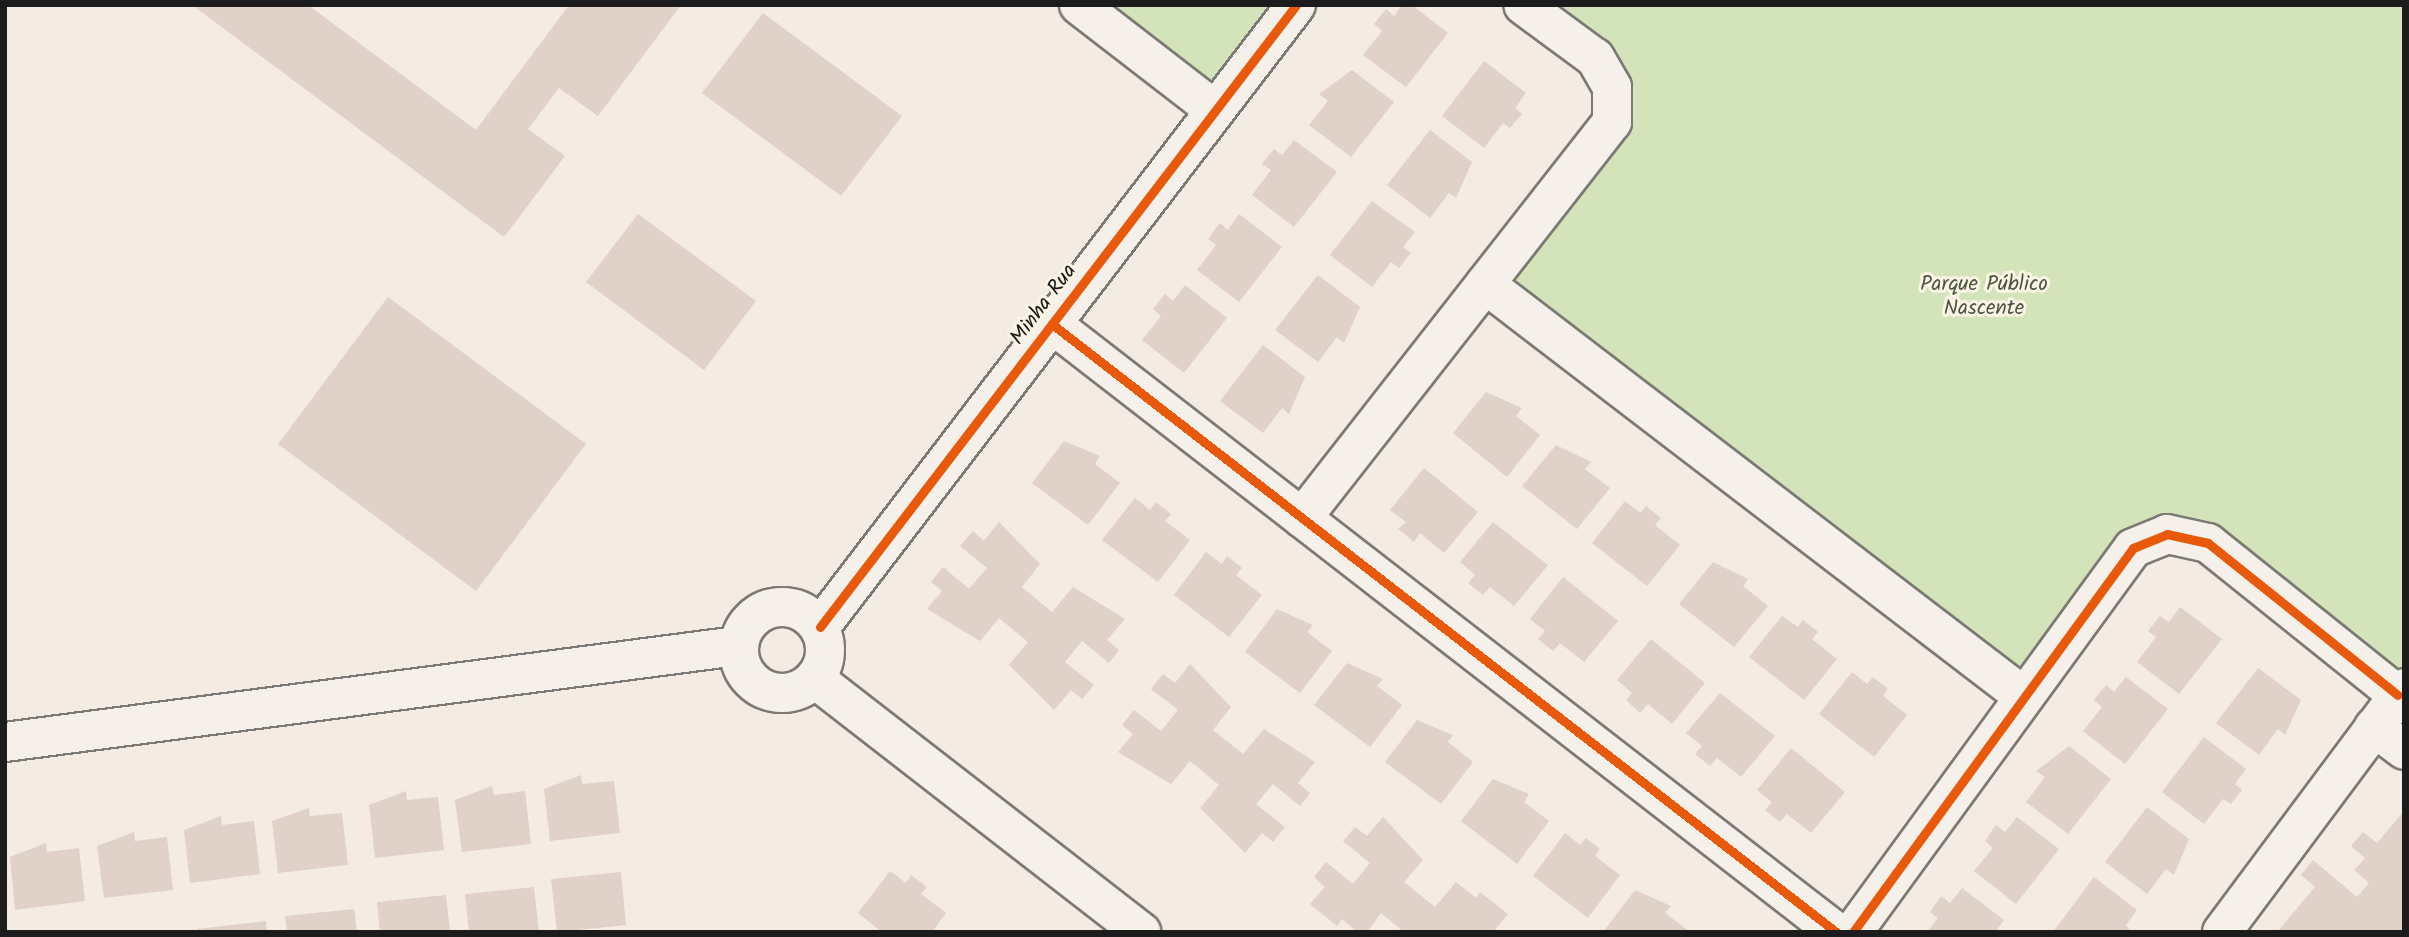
<!DOCTYPE html>
<meta charset="utf-8">
<style>
body{margin:0}
#map{position:relative;width:2409px;height:937px;overflow:hidden;background:#f4ebe2;font-family:Kalam,sans-serif}
div>[style]{position:absolute}
.green>*{inset:0;background:#d4e4ba}
.building>*{inset:0;background:#e0d1c9}
.roads{filter:drop-shadow(2px 0 #7d7975) drop-shadow(-2px 0 #7d7975) drop-shadow(0 2px #7d7975) drop-shadow(0 -2px #7d7975)}
.minor>*{height:38px;margin:-19px;padding:0 19px;transform-origin:19px;border-radius:19px;background:#f5f1ea}
.minor>.ring{margin:-19px;padding:0;box-sizing:content-box;background:none;border:38px solid #f5f1ea;border-radius:50%}
.cycleway>*{height:9px;margin:-4.5px;padding:0 4.5px;transform-origin:4.5px;border-radius:4.5px;background:#e8590c}
span{translate:-50% -50%;white-space:nowrap;text-align:center;line-height:1.15;-webkit-text-stroke:6px #fcf5e5;paint-order:stroke}
.park-label{font-size:21px;color:#4b5642}
.street-label{font-size:21px;color:#1c1c1c}
.frame{position:absolute;inset:0;border:7px solid #1c1c1c;pointer-events:none}
</style>
<div id="map">
<div class="green">
<i style="clip-path:polygon(1079px 5px,1296px 5px,1215px 110px)"></i>
<i style="clip-path:polygon(1522px 5px,2404px 5px,2404px 688px,2167px 534px,2023px 696px,1485px 284px,1612px 87px)"></i>
</div>
<div class="building">
<i style="clip-path:polygon(192px 5px,308px 5px,476px 130px,569px 5px,681px 5px,598px 116px,559px 88px,528px 129px,565px 156px,504px 237px)"></i>
<i style="clip-path:polygon(1402px 5px,1412px 5px,1448px 33px,1406px 87px,1363px 55px,1382px 31px,1374px 24px,1386px 9px,1394px 16px)"></i>
<i style="clip-path:polygon(763px 13px,902px 116px,841px 196px,702px 93px)"></i>
<i style="clip-path:polygon(1484px 61px,1526px 93px,1515px 108px,1522px 114px,1510px 128px,1503px 123px,1484px 148px,1442px 116px)"></i>
<i style="clip-path:polygon(1352px 70px,1394px 102px,1351px 157px,1309px 125px,1328px 101px,1319px 94px)"></i>
<i style="clip-path:polygon(1430px 130px,1472px 162px,1456px 198px,1449px 193px,1430px 218px,1387px 185px)"></i>
<i style="clip-path:polygon(1294px 140px,1337px 172px,1294px 227px,1252px 195px,1271px 170px,1262px 164px,1274px 149px,1282px 155px)"></i>
<i style="clip-path:polygon(1372px 201px,1415px 232px,1403px 247px,1411px 253px,1399px 268px,1391px 262px,1372px 287px,1330px 255px)"></i>
<i style="clip-path:polygon(638px 214px,756px 301px,704px 370px,586px 282px)"></i>
<i style="clip-path:polygon(1239px 214px,1282px 247px,1239px 302px,1197px 270px,1216px 245px,1208px 239px,1220px 223px,1228px 230px)"></i>
<i style="clip-path:polygon(1318px 275px,1360px 307px,1344px 343px,1337px 337px,1318px 362px,1275px 330px)"></i>
<i style="clip-path:polygon(1185px 285px,1227px 318px,1184px 373px,1142px 340px,1161px 316px,1153px 309px,1165px 294px,1173px 301px)"></i>
<i style="clip-path:polygon(388px 297px,586px 444px,476px 591px,278px 444px)"></i>
<i style="clip-path:polygon(1263px 345px,1305px 377px,1289px 414px,1282px 408px,1263px 433px,1220px 401px)"></i>
<i style="clip-path:polygon(1486px 392px,1522px 408px,1516px 416px,1540px 435px,1507px 477px,1453px 433px)"></i>
<i style="clip-path:polygon(1064px 441px,1100px 456px,1095px 464px,1120px 483px,1088px 525px,1032px 483px)"></i>
<i style="clip-path:polygon(1556px 445px,1591px 462px,1585px 469px,1610px 488px,1577px 529px,1522px 486px)"></i>
<i style="clip-path:polygon(1424px 468px,1478px 512px,1444px 553px,1420px 533px,1414px 542px,1398px 529px,1406px 522px,1390px 510px)"></i>
<i style="clip-path:polygon(1135px 498px,1150px 510px,1156px 502px,1171px 514px,1165px 521px,1190px 540px,1158px 582px,1102px 540px)"></i>
<i style="clip-path:polygon(1625px 501px,1640px 513px,1646px 506px,1661px 518px,1655px 525px,1680px 545px,1647px 586px,1592px 543px)"></i>
<i style="clip-path:polygon(999px 522px,1040px 564px,1022px 587px,1052px 612px,1073px 587px,1125px 619px,1107px 640px,1119px 650px,1109px 663px,1082px 641px,1065px 662px,1094px 685px,1082px 699px,1071px 690px,1054px 710px,1009px 665px,1028px 642px,999px 618px,980px 641px,927px 609px,942px 591px,931px 582px,943px 567px,969px 589px,987px 568px,960px 546px,973px 531px,984px 541px)"></i>
<i style="clip-path:polygon(1493px 522px,1548px 565px,1514px 606px,1490px 587px,1483px 595px,1468px 583px,1475px 575px,1460px 562px)"></i>
<i style="clip-path:polygon(1206px 552px,1222px 564px,1227px 556px,1242px 568px,1236px 575px,1262px 595px,1229px 637px,1174px 595px)"></i>
<i style="clip-path:polygon(1713px 562px,1748px 579px,1743px 586px,1768px 606px,1734px 647px,1679px 604px)"></i>
<i style="clip-path:polygon(1563px 577px,1618px 621px,1584px 662px,1560px 643px,1553px 651px,1538px 639px,1545px 631px,1530px 619px)"></i>
<i style="clip-path:polygon(2180px 607px,2222px 639px,2179px 694px,2137px 662px,2156px 637px,2148px 631px,2160px 616px,2169px 622px)"></i>
<i style="clip-path:polygon(1277px 609px,1313px 625px,1307px 632px,1332px 651px,1300px 693px,1245px 652px)"></i>
<i style="clip-path:polygon(1782px 616px,1798px 627px,1803px 620px,1818px 632px,1812px 639px,1837px 659px,1804px 700px,1749px 657px)"></i>
<i style="clip-path:polygon(1651px 639px,1705px 683px,1672px 724px,1648px 704px,1640px 713px,1626px 700px,1632px 693px,1617px 680px)"></i>
<i style="clip-path:polygon(1347px 663px,1383px 679px,1377px 686px,1402px 705px,1370px 747px,1314px 705px)"></i>
<i style="clip-path:polygon(1190px 664px,1231px 707px,1213px 730px,1243px 754px,1264px 729px,1315px 762px,1298px 783px,1310px 793px,1300px 806px,1273px 784px,1256px 804px,1285px 827px,1273px 842px,1262px 833px,1245px 853px,1200px 808px,1219px 785px,1190px 761px,1171px 784px,1118px 752px,1133px 734px,1122px 725px,1134px 710px,1161px 731px,1178px 710px,1151px 689px,1163px 674px,1175px 683px)"></i>
<i style="clip-path:polygon(2258px 668px,2301px 700px,2285px 735px,2278px 729px,2259px 755px,2216px 723px)"></i>
<i style="clip-path:polygon(1852px 672px,1867px 684px,1873px 677px,1888px 689px,1883px 696px,1907px 715px,1874px 757px,1819px 714px)"></i>
<i style="clip-path:polygon(2126px 677px,2168px 709px,2125px 764px,2083px 731px,2102px 707px,2094px 700px,2106px 685px,2114px 692px)"></i>
<i style="clip-path:polygon(1720px 693px,1775px 736px,1741px 777px,1717px 758px,1710px 766px,1695px 754px,1702px 746px,1686px 733px)"></i>
<i style="clip-path:polygon(1417px 720px,1453px 735px,1448px 742px,1473px 762px,1441px 804px,1385px 762px)"></i>
<i style="clip-path:polygon(2204px 737px,2246px 769px,2235px 784px,2242px 790px,2231px 804px,2223px 799px,2204px 824px,2162px 792px)"></i>
<i style="clip-path:polygon(2069px 746px,2111px 779px,2068px 834px,2026px 802px,2045px 777px,2036px 771px)"></i>
<i style="clip-path:polygon(1791px 748px,1845px 792px,1811px 833px,1787px 814px,1780px 822px,1765px 810px,1772px 802px,1757px 790px)"></i>
<i style="clip-path:polygon(581px 775px,582px 784px,614px 781px,620px 833px,550px 841px,544px 789px)"></i>
<i style="clip-path:polygon(1493px 779px,1529px 794px,1524px 802px,1549px 821px,1517px 864px,1461px 821px)"></i>
<i style="clip-path:polygon(492px 786px,494px 795px,525px 791px,531px 844px,462px 852px,455px 800px)"></i>
<i style="clip-path:polygon(406px 791px,407px 800px,438px 797px,444px 850px,375px 858px,369px 805px)"></i>
<i style="clip-path:polygon(2147px 807px,2189px 839px,2174px 875px,2166px 869px,2147px 894px,2105px 862px)"></i>
<i style="clip-path:polygon(309px 808px,310px 816px,342px 813px,348px 865px,278px 873px,272px 821px)"></i>
<i style="clip-path:polygon(2404px 811px,2404px 932px,2277px 932px,2315px 887px,2301px 875px,2313px 860px,2357px 897px,2369px 883px,2354px 870px,2365px 858px,2351px 846px,2363px 832px,2377px 843px)"></i>
<i style="clip-path:polygon(221px 816px,222px 825px,254px 821px,260px 874px,190px 883px,184px 830px)"></i>
<i style="clip-path:polygon(1383px 817px,1423px 860px,1404px 882px,1435px 907px,1456px 882px,1476px 898px,1480px 892px,1508px 914px,1493px 932px,1404px 932px,1381px 913px,1367px 932px,1357px 932px,1342px 919px,1337px 926px,1310px 904px,1325px 887px,1314px 877px,1326px 862px,1353px 884px,1370px 863px,1343px 841px,1355px 827px,1367px 836px)"></i>
<i style="clip-path:polygon(2017px 817px,2059px 849px,2016px 904px,1974px 871px,1993px 848px,1985px 841px,1996px 825px,2005px 832px)"></i>
<i style="clip-path:polygon(134px 832px,135px 841px,167px 837px,173px 890px,104px 898px,97px 846px)"></i>
<i style="clip-path:polygon(1565px 833px,1580px 845px,1586px 838px,1600px 849px,1595px 856px,1620px 875px,1588px 918px,1533px 876px)"></i>
<i style="clip-path:polygon(46px 843px,47px 852px,79px 848px,85px 901px,15px 910px,10px 857px)"></i>
<i style="clip-path:polygon(890px 871px,906px 883px,911px 875px,927px 887px,921px 894px,946px 913px,932px 932px,882px 932px,858px 913px)"></i>
<i style="clip-path:polygon(621px 872px,626px 925px,557px 932px,551px 879px)"></i>
<i style="clip-path:polygon(2094px 877px,2137px 910px,2126px 925px,2131px 932px,2053px 932px)"></i>
<i style="clip-path:polygon(534px 887px,539px 932px,469px 932px,465px 894px)"></i>
<i style="clip-path:polygon(1962px 888px,2004px 920px,1995px 932px,1927px 932px,1938px 918px,1930px 912px,1941px 896px,1950px 903px)"></i>
<i style="clip-path:polygon(1635px 890px,1671px 906px,1665px 913px,1690px 932px,1603px 932px)"></i>
<i style="clip-path:polygon(446px 895px,450px 932px,380px 932px,377px 902px)"></i>
<i style="clip-path:polygon(354px 909px,357px 932px,287px 932px,285px 916px)"></i>
<i style="clip-path:polygon(266px 921px,267px 932px,197px 932px,197px 929px)"></i>
</div>
<div class="roads">
<div class="minor">
<i style="left:1079px;top:5px;width:172px;rotate:37.7deg"></i>
<i style="left:1485px;top:284px;width:678px;rotate:37.44deg"></i>
<i style="left:1052px;top:324px;width:992px;rotate:37.79deg"></i>
<i style="left:1302px;top:518px;width:503px;rotate:-51.95deg"></i>
<i style="left:1612px;top:122px;width:35px;rotate:-90deg"></i>
<i style="left:1612px;top:87px;width:34px;rotate:-120deg"></i>
<i style="left:1595px;top:58px;width:89px;rotate:-143.6deg"></i>
<i class="ring" style="left:739px;top:607px;width:48px;height:48px"></i>
<i style="left:820px;top:627px;width:783px;rotate:-52.57deg"></i>
<i style="left:815px;top:679px;width:413px;rotate:37.8deg"></i>
<i style="left:2374px;top:727px;width:38px;rotate:37deg"></i>
<i style="left:5px;top:742px;width:738px;rotate:-7.47deg"></i>
<i style="left:1853px;top:932px;width:475px;rotate:-53.9deg"></i>
<i style="left:2133px;top:548px;width:37px;rotate:-22deg"></i>
<i style="left:2167px;top:534px;width:42px;rotate:12.4deg"></i>
<i style="left:2208px;top:543px;width:243px;rotate:38.7deg"></i>
<i style="left:2222px;top:932px;width:304px;rotate:-53.3deg"></i>
</div>
</div>
<div class="cycleway">
<i style="left:1052px;top:324px;width:992px;rotate:37.79deg"></i>
<i style="left:820px;top:627px;width:783px;rotate:-52.57deg"></i>
<i style="left:1853px;top:932px;width:475px;rotate:-53.9deg"></i>
<i style="left:2133px;top:548px;width:37px;rotate:-22deg"></i>
<i style="left:2167px;top:534px;width:42px;rotate:12.4deg"></i>
<i style="left:2208px;top:543px;width:243px;rotate:38.7deg"></i>
</div>
<div class="park-label">
<span style="left:1984px;top:297px">Parque Público<br>Nascente</span>
</div>
<div class="street-label">
<span style="left:1044px;top:305px;rotate:-53deg">Minha Rua</span>
</div>
<div class="frame"></div>
</div>
